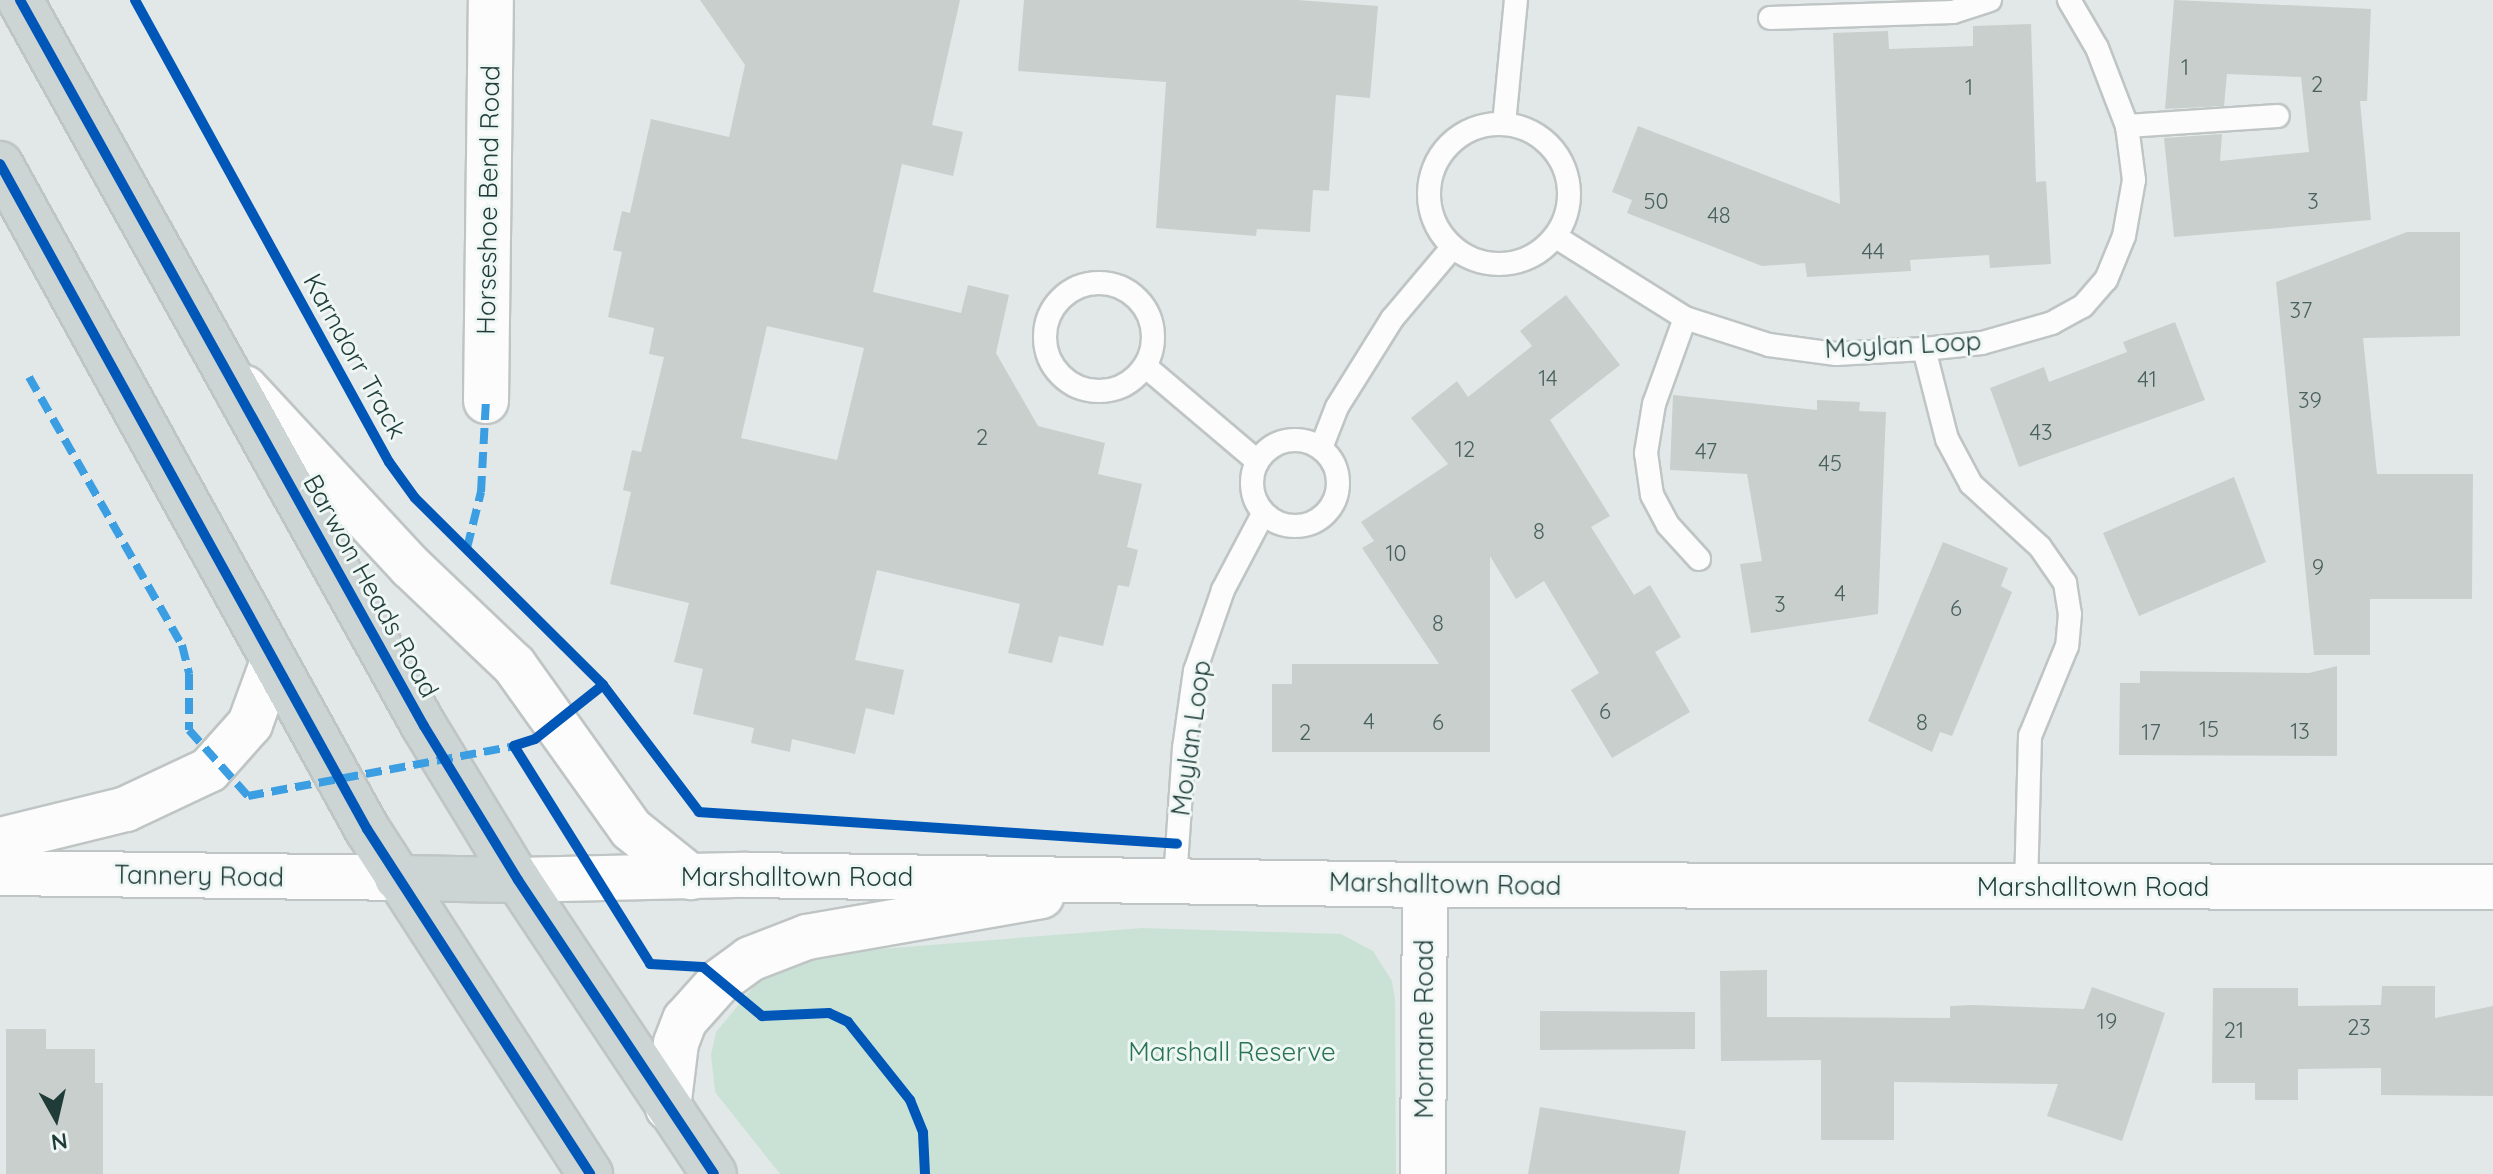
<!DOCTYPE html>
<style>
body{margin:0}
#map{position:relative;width:2493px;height:1174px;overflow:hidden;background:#e2e8e7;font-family:Quicksand,sans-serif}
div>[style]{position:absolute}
.green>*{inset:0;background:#cae2d6}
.building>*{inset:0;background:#c9cfcd}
.roads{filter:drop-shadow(2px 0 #bfc5c4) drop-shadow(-2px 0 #bfc5c4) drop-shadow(0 2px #bfc5c4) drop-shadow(0 -2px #bfc5c4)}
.service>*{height:22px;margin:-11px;padding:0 11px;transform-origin:11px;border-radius:11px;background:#fbfcfb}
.service>.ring{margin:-11px;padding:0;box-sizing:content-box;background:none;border:22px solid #fbfcfb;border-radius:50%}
.minor>*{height:44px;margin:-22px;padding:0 22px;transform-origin:22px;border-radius:22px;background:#fbfcfb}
.tertiary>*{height:44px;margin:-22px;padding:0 22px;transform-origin:22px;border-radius:22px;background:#fbfcfb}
.primary>*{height:44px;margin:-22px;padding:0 22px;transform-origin:22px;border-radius:22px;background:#ccd5d4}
.quiet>*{height:8px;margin-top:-4px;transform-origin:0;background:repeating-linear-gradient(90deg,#3c9ee2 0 16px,transparent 0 24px)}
.cycleway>*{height:10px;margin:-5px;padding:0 5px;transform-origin:5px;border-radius:5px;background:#0057b8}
span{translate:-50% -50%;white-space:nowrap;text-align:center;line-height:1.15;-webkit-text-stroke:6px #eff7f5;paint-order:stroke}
.number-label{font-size:22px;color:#4a625f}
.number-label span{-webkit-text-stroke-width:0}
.street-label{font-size:26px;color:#1f3c39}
.park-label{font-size:26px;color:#287453}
.north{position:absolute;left:16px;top:1078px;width:80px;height:80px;-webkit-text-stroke:6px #eff7f5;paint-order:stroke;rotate:172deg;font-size:22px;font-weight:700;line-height:32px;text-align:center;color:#1f3c39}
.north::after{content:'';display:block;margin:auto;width:28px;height:36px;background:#1f3c39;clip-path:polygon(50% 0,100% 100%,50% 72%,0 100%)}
</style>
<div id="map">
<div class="green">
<i style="clip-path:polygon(1142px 928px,1341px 934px,1373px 951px,1392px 981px,1395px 999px,1396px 1174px,780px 1174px,715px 1092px,711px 1055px,716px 1032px,756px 984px,797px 962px,843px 952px)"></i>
</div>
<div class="building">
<i style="clip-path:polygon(evenodd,700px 0,960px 0,932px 125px,963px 132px,953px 176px,902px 164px,873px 292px,961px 313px,968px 285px,1009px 295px,996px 353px,1038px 426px,1105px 443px,1098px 474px,1142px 484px,1127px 547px,1138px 550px,1129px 587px,1118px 585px,1103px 646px,1059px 636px,1052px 663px,1008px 653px,1020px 604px,877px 570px,855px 660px,904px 670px,894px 715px,866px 708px,855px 754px,792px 739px,790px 752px,751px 743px,754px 728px,693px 714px,703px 669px,674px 662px,689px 603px,610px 584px,631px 492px,623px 490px,632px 450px,641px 452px,664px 357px,649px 354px,654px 328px,608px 317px,622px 252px,613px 250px,622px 211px,630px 213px,651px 119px,729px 137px,745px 65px,700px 0,767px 326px,864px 348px,837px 460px,741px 438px,767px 326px)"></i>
<i style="clip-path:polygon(1024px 0,1297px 0,1378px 6px,1370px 98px,1336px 95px,1329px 191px,1313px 190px,1310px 232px,1257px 229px,1256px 236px,1156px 228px,1166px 82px,1018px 71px)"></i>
<i style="clip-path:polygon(2174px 0,2371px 9px,2367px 101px,2360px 101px,2371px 220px,2174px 237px,2164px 138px,2222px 134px,2220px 161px,2309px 152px,2301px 77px,2227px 74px,2224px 106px,2165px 109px)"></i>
<i style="clip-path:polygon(2031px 24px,2036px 182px,2046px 181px,2051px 264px,1990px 268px,1989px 255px,1910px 260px,1911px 271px,1807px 277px,1805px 263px,1762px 266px,1627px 213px,1632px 200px,1612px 192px,1638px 126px,1840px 204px,1833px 33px,1888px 31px,1889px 49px,1973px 46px,1973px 26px)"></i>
<i style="clip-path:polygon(2407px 232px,2460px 232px,2460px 336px,2363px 338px,2377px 474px,2473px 474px,2472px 599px,2370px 599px,2370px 655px,2314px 655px,2276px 282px)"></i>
<i style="clip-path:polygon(1566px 295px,1620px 365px,1550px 420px,1610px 516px,1591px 527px,1634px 595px,1650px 585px,1681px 637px,1655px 652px,1690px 712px,1612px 758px,1571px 690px,1599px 673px,1544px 581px,1516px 599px,1490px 556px,1490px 752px,1272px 752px,1272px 684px,1292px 684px,1292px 664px,1439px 664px,1362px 548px,1374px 541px,1361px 522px,1448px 464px,1411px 418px,1457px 381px,1468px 397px,1532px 346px,1520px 331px)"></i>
<i style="clip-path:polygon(2175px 322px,2205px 400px,2019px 467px,1990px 388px,2044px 367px,2049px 382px,2127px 352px,2123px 342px)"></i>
<i style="clip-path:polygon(1673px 395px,1817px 410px,1817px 400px,1860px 402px,1859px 411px,1886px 412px,1878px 614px,1751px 633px,1740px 564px,1762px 561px,1747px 474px,1670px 470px)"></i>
<i style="clip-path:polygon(2234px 477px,2266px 562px,2139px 616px,2103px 533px)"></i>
<i style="clip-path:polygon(1943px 542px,2008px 568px,2001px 586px,2012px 592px,1952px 736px,1940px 732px,1932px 752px,1868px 721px)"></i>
<i style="clip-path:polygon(2337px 666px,2337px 756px,2119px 755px,2120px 683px,2140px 683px,2140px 671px,2309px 673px)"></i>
<i style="clip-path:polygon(1767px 970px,1767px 1017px,1950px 1018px,1950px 1006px,1973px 1005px,2084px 1009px,2092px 987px,2165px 1013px,2122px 1141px,2047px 1116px,2058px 1084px,1894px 1082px,1894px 1140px,1821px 1140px,1821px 1060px,1721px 1061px,1720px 971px)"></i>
<i style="clip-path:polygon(2382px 986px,2435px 986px,2435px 1018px,2493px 1006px,2493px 1096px,2381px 1095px,2381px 1068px,2298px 1069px,2298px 1100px,2255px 1100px,2255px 1083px,2212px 1083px,2213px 988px,2298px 988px,2298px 1006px,2381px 1005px)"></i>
<i style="clip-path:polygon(1540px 1011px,1695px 1012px,1695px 1049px,1540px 1050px)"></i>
<i style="clip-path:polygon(6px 1029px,46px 1029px,46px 1049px,95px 1049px,95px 1083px,103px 1083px,103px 1174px,6px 1174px)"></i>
<i style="clip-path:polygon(1540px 1107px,1686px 1131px,1679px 1174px,1528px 1174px)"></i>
</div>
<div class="roads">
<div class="service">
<i style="left:1770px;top:18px;width:183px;rotate:-1.9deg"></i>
<i style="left:1953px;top:12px;width:39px;rotate:-18deg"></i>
<i class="ring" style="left:1429px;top:124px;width:118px;height:118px"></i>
<i style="left:1504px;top:124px;width:125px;rotate:-84.5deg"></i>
<i style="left:2127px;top:126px;width:151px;rotate:-3.8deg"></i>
<i style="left:1556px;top:237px;width:152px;rotate:32.1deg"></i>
<i style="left:1685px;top:318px;width:88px;rotate:17.8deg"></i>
<i style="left:1769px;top:345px;width:68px;rotate:7.7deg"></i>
<i style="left:1836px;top:354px;width:88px;rotate:-3.3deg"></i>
<i style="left:1924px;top:349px;width:58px;rotate:-5.9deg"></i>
<i style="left:1982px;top:343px;width:73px;rotate:-15.9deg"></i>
<i style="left:2052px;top:323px;width:35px;rotate:-29deg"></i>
<i style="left:2083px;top:306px;width:35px;rotate:-49deg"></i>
<i style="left:2106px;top:280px;width:48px;rotate:-67.8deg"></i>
<i style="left:2124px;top:236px;width:57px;rotate:-79.9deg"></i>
<i style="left:2134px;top:180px;width:54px;rotate:-97.4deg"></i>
<i style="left:2127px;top:126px;width:84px;rotate:-111deg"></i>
<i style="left:2097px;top:48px;width:56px;rotate:-120.3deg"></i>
<i class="ring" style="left:1045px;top:283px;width:86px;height:86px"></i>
<i style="left:1685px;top:318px;width:91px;rotate:109.8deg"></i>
<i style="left:1654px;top:404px;width:50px;rotate:99.3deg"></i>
<i style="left:1646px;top:453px;width:42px;rotate:81.9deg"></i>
<i style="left:1652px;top:495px;width:34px;rotate:62deg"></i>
<i style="left:1668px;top:525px;width:46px;rotate:47.6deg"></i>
<i style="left:1924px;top:349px;width:93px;rotate:75.7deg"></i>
<i style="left:1947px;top:439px;width:51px;rotate:61.9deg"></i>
<i style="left:1971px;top:484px;width:93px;rotate:42.4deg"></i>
<i style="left:2040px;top:547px;width:44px;rotate:55.2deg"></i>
<i style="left:2065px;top:583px;width:31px;rotate:81deg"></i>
<i style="left:2070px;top:614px;width:32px;rotate:95deg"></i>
<i style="left:2067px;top:646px;width:97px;rotate:112.3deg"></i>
<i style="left:2030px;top:736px;width:152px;rotate:91.5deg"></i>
<i style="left:1145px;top:366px;width:147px;rotate:40.3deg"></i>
<i class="ring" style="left:1252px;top:440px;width:64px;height:64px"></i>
<i style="left:1321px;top:448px;width:44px;rotate:-68.7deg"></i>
<i style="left:1337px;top:407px;width:104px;rotate:-58deg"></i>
<i style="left:1392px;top:319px;width:93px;rotate:-49.8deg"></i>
<i style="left:1175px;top:880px;width:132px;rotate:-86.1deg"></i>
<i style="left:1184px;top:748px;width:78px;rotate:-81.9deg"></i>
<i style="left:1195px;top:671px;width:86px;rotate:-70.9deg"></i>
<i style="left:1223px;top:590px;width:86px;rotate:-62.2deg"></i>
</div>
<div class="minor">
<i style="left:486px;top:401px;width:401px;rotate:-89.3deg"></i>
<i style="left:0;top:840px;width:130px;rotate:-13.8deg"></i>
<i style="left:126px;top:809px;width:92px;rotate:-25.2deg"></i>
<i style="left:209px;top:770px;width:62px;rotate:-48.3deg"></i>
<i style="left:250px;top:724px;width:67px;rotate:-69.9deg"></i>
<i style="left:0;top:873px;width:397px;rotate:0.7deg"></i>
<i style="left:1423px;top:1174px;width:289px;rotate:-89.6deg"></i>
</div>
<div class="tertiary">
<i style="left:245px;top:388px;width:244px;rotate:47.2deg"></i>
<i style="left:411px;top:567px;width:142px;rotate:43.6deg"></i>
<i style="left:514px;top:665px;width:201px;rotate:54.5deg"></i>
<i style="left:631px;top:829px;width:77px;rotate:38.7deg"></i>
<i style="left:518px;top:880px;width:228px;rotate:-1.3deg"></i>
<i style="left:746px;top:875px;width:679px;rotate:0.84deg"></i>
<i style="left:1425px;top:885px;width:1068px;rotate:0.11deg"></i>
<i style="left:668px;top:1108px;width:65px;rotate:-83deg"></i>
<i style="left:676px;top:1043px;width:25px;rotate:-69deg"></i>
<i style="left:685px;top:1020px;width:52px;rotate:-48.1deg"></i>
<i style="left:720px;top:981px;width:37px;rotate:-36deg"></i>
<i style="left:750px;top:959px;width:61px;rotate:-21.1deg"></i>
<i style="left:807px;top:937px;width:238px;rotate:-9.9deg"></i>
</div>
<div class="primary">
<i style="left:20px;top:0;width:831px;rotate:60.91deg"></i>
<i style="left:424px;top:726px;width:180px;rotate:58.6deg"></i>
<i style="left:518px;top:880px;width:353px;rotate:56.3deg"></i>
<i style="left:0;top:164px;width:760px;rotate:61.11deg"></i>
<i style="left:367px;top:829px;width:411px;rotate:57.1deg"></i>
<i style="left:397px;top:878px;width:121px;rotate:0.9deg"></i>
</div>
</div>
<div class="quiet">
<i style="left:29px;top:377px;width:309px;rotate:60.3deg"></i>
<i style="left:182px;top:645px;width:30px;rotate:76deg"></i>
<i style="left:189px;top:674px;width:56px;rotate:90deg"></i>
<i style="left:189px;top:730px;width:89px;rotate:48.2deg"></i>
<i style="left:248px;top:796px;width:271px;rotate:-10.6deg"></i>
<i style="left:467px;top:548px;width:58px;rotate:-76deg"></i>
<i style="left:481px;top:492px;width:91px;rotate:-86.9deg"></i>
</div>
<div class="cycleway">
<i style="left:20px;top:0;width:831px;rotate:60.91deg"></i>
<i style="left:424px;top:726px;width:180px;rotate:58.6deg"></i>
<i style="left:518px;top:880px;width:353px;rotate:56.3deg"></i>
<i style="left:135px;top:0;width:527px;rotate:61.2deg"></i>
<i style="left:389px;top:462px;width:44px;rotate:54.2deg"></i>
<i style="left:415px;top:498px;width:265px;rotate:44.8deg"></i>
<i style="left:603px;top:685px;width:159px;rotate:52.9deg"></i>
<i style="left:699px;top:812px;width:479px;rotate:3.8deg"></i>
<i style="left:0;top:164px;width:760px;rotate:61.11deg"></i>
<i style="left:367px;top:829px;width:411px;rotate:57.1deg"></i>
<i style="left:603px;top:685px;width:87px;rotate:141.5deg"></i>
<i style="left:535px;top:739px;width:22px;rotate:162deg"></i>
<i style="left:514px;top:746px;width:257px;rotate:58deg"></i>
<i style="left:650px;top:964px;width:53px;rotate:3.2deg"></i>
<i style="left:703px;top:967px;width:77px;rotate:39.7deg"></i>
<i style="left:762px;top:1016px;width:67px;rotate:-2.6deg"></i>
<i style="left:829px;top:1013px;width:21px;rotate:25deg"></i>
<i style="left:848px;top:1022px;width:100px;rotate:51.5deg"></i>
<i style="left:910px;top:1100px;width:35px;rotate:68deg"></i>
<i style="left:923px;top:1133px;width:41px;rotate:87.2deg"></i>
</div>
<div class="number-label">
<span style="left:2185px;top:68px">1</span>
<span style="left:2317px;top:85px">2</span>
<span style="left:1969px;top:88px">1</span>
<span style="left:1656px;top:202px">50</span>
<span style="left:2313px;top:202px">3</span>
<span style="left:1719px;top:216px">48</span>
<span style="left:1873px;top:252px">44</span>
<span style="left:2301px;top:311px">37</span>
<span style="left:1548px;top:379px">14</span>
<span style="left:2147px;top:380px">41</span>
<span style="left:2310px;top:401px">39</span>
<span style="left:2041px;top:433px">43</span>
<span style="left:982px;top:438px">2</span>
<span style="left:1465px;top:450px">12</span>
<span style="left:1706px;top:452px">47</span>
<span style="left:1830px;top:464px">45</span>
<span style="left:1539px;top:532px">8</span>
<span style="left:1396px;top:554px">10</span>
<span style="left:2318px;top:568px">9</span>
<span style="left:1840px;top:594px">4</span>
<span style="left:1780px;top:605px">3</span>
<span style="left:1956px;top:609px">6</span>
<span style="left:1438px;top:624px">8</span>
<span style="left:1605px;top:712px">6</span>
<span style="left:1369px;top:722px">4</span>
<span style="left:1438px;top:723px">6</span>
<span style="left:1922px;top:723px">8</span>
<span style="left:2209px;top:730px">15</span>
<span style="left:2300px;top:732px">13</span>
<span style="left:1305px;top:733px">2</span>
<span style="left:2151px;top:733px">17</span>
<span style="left:2107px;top:1022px">19</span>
<span style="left:2359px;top:1028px">23</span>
<span style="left:2234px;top:1031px">21</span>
</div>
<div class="street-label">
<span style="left:488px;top:200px;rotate:-89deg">Horseshoe Bend Road</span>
<span style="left:1903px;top:345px;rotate:-3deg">Moylan Loop</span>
<span style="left:355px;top:356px;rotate:61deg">Karndorr Track</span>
<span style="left:371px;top:586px;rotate:61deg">Barwon Heads Road</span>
<span style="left:1191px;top:738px;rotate:-82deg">Moylan Loop</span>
<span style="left:199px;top:876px;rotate:1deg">Tannery Road</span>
<span style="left:797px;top:877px">Marshalltown Road</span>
<span style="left:1445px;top:884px;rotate:1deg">Marshalltown Road</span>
<span style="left:2093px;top:887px">Marshalltown Road</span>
<span style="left:1424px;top:1029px;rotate:-90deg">Mornane Road</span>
</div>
<div class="park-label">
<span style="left:1232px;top:1052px">Marshall Reserve</span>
</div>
<div class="north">N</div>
</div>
